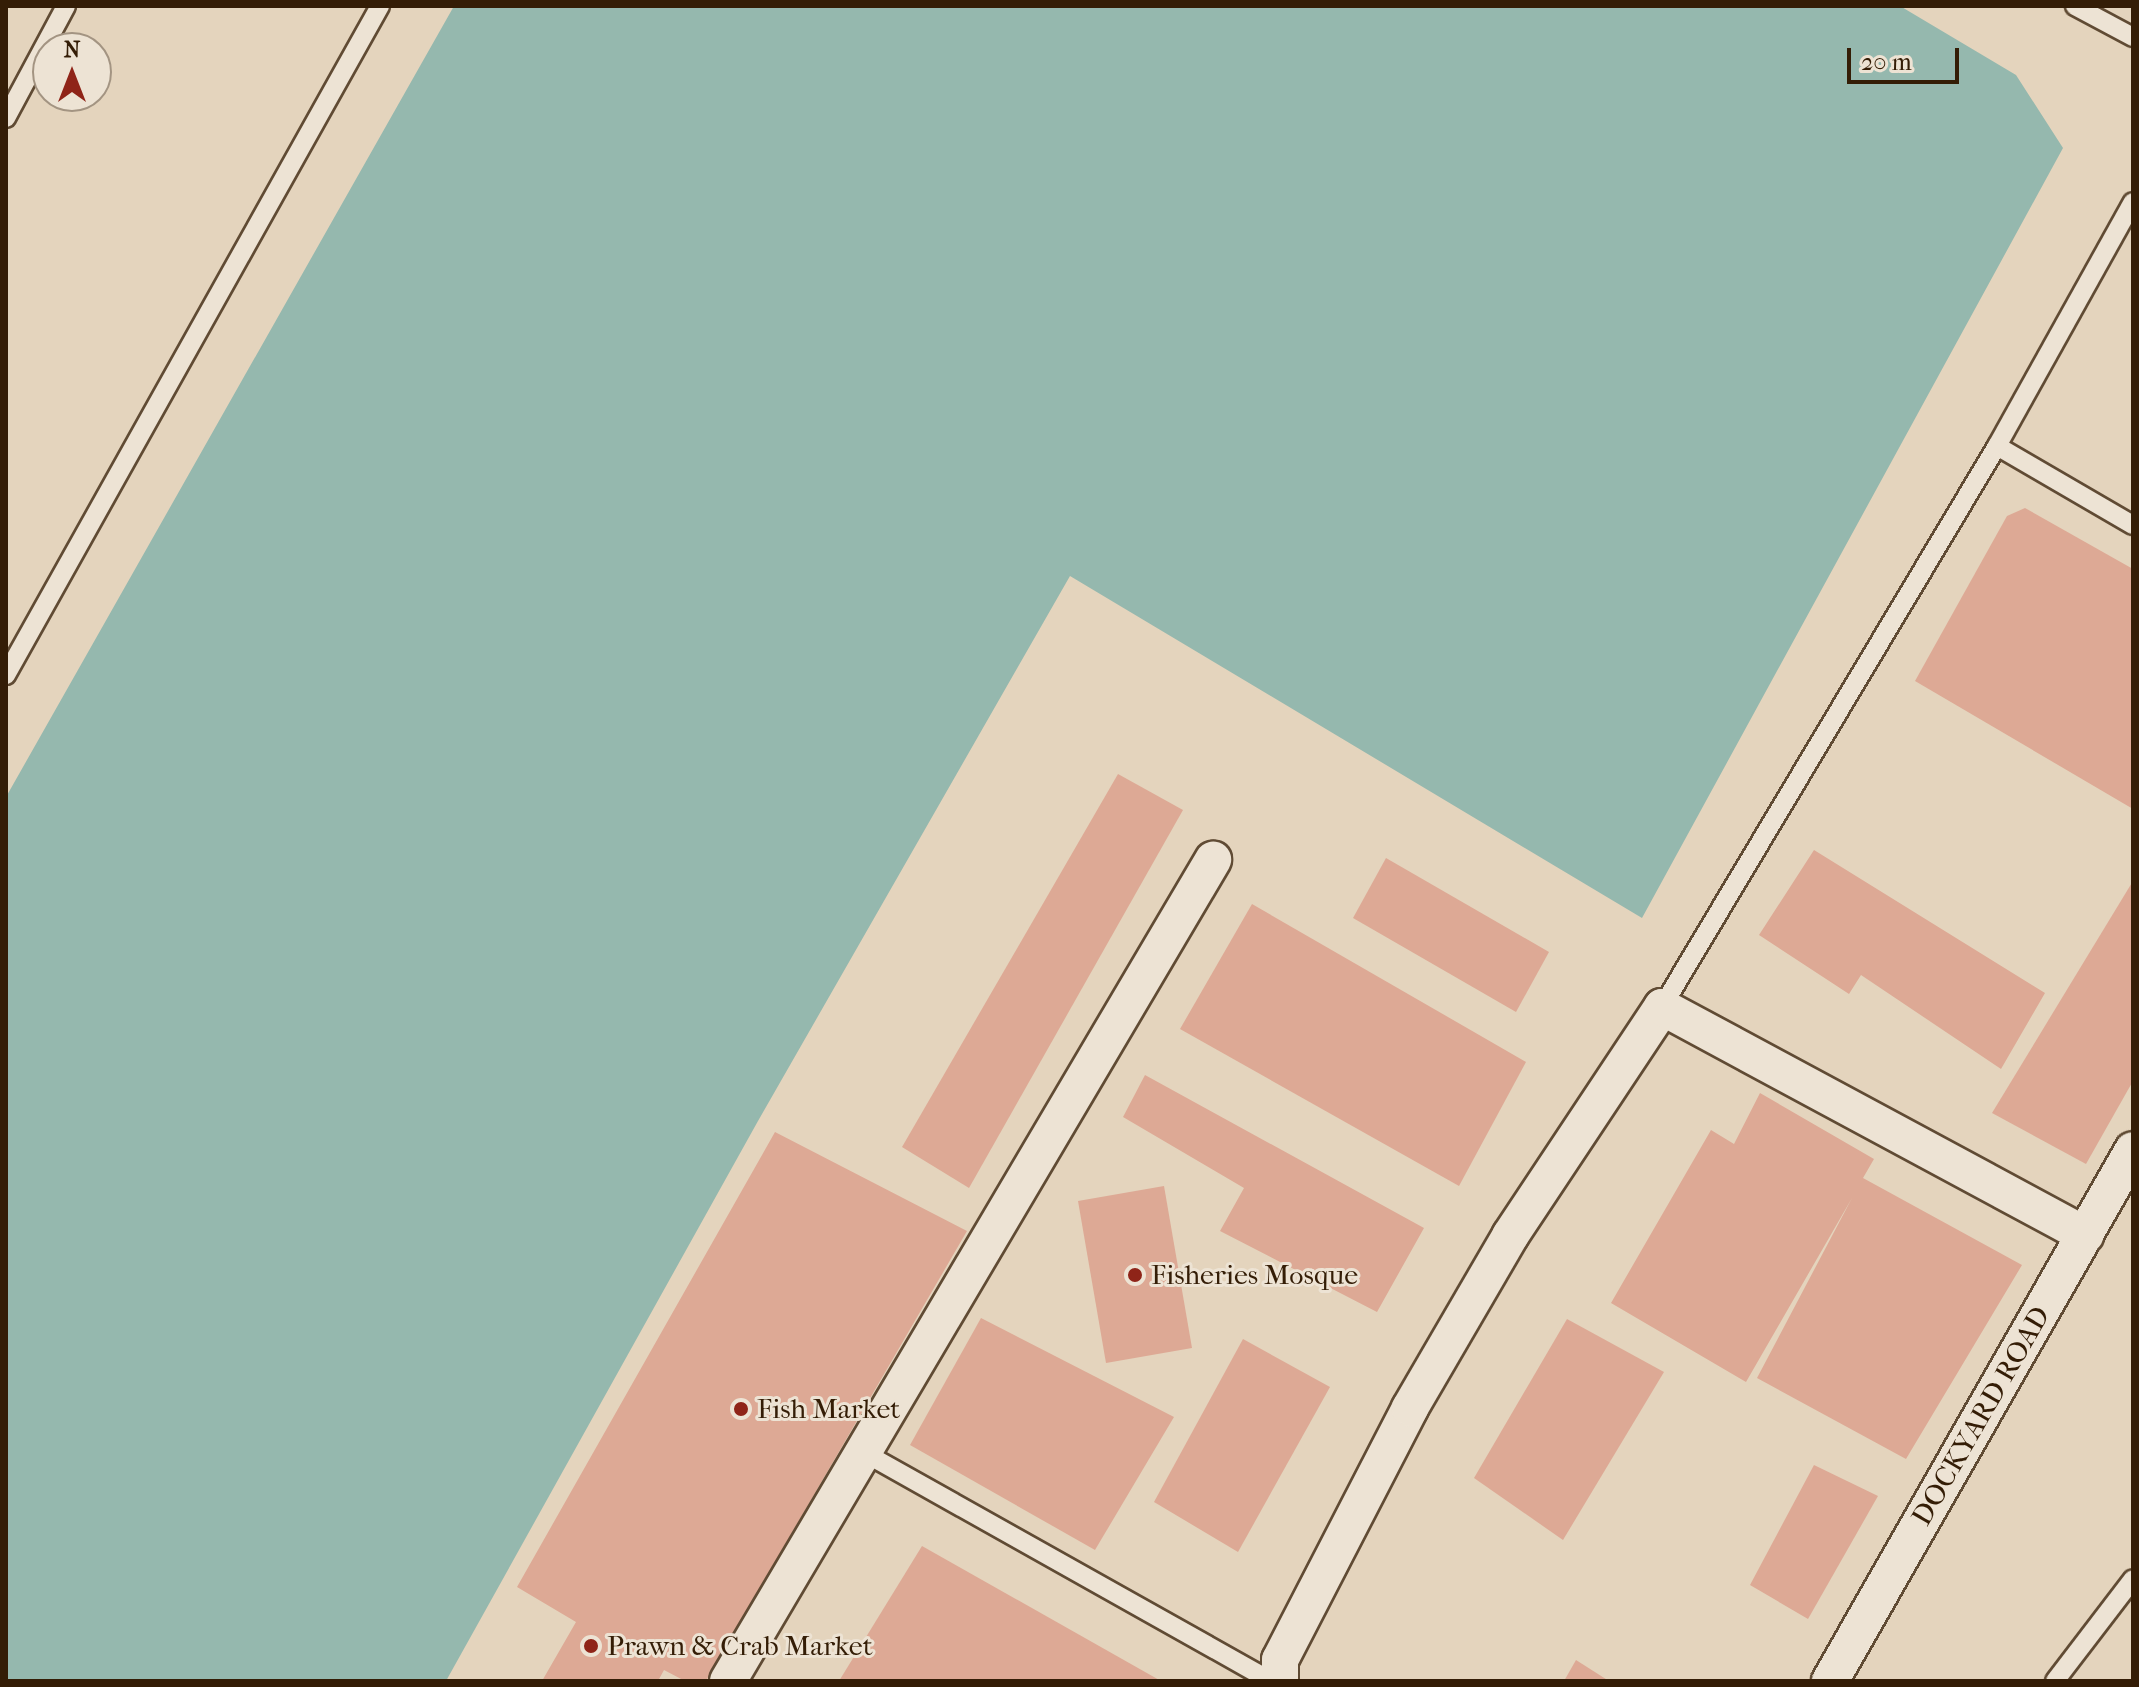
<!DOCTYPE html>
<style>
body{margin:0}
#map{position:relative;width:2139px;height:1687px;overflow:hidden;background:#e4d4bd;font-family:"IM FELL French Canon",serif}
div>[style]{position:absolute}
.water>*{inset:0;background:#95b8ae}
.building>*{inset:0;background:#dda995}
.roads{filter:drop-shadow(2px 0 #604b34) drop-shadow(-2px 0 #604b34) drop-shadow(0 2px #604b34) drop-shadow(0 -2px #604b34)}
.lane>*{height:18px;margin:-9px;padding:0 9px;transform-origin:9px;border-radius:9px;background:#ede3d4}
.street>*{height:36px;margin:-18px;padding:0 18px;transform-origin:18px;border-radius:18px;background:#ede3d4}
.dots>*{width:22px;height:22px;translate:-50% -50%;box-sizing:border-box;border:4px solid #ede3d4;border-radius:50%}
span{translate:-50% -50%;white-space:nowrap;text-align:center;line-height:1.15;-webkit-text-stroke:6px #ede3d4;paint-order:stroke}
.poi-label{font-size:28px;color:#341d06}
.left{translate:0 -50%;text-align:left}
.street-label{font-size:28px;color:#341d06}
.frame{position:absolute;inset:0;border:8px solid #341d06;pointer-events:none}
.north{position:absolute;left:32px;top:32px;width:80px;height:80px;box-sizing:border-box;background:#ede3d4;border:2px solid #a39482;border-radius:50%;rotate:0deg;font-size:22px;font-weight:700;line-height:32px;text-align:center;color:#341d06}
.north::after{content:'';display:block;margin:auto;width:28px;height:36px;background:#8f2418;clip-path:polygon(50% 0,100% 100%,50% 72%,0 100%)}
.scale{position:absolute;left:1847px;top:48px;width:112px;height:36px;box-sizing:border-box;border:4px solid #341d06;border-top:0;padding-left:10px;font-size:24px;line-height:28px;white-space:nowrap;color:#341d06;-webkit-text-stroke:6px #ede3d4;paint-order:stroke}
</style>
<div id="map">
<div class="water">
<i style="clip-path:polygon(454px 6px,1900px 6px,2016px 75px,2063px 148px,1642px 918px,1070px 576px,758px 1121px,446px 1681px,6px 1681px,6px 797px)"></i>
</div>
<div class="building">
<i style="clip-path:polygon(2025px 508px,2133px 569px,2133px 809px,1915px 681px,2007px 516px)"></i>
<i style="clip-path:polygon(1118px 774px,1183px 810px,969px 1188px,902px 1147px)"></i>
<i style="clip-path:polygon(1814px 850px,2045px 993px,2001px 1069px,1861px 975px,1849px 994px,1759px 935px)"></i>
<i style="clip-path:polygon(1386px 858px,1549px 952px,1516px 1012px,1353px 918px)"></i>
<i style="clip-path:polygon(2133px 881px,2133px 1081px,2086px 1164px,1992px 1113px)"></i>
<i style="clip-path:polygon(1252px 904px,1526px 1062px,1459px 1186px,1180px 1029px)"></i>
<i style="clip-path:polygon(1145px 1075px,1424px 1228px,1377px 1312px,1220px 1231px,1244px 1188px,1123px 1117px)"></i>
<i style="clip-path:polygon(1760px 1093px,1874px 1159px,1863px 1178px,2022px 1265px,1906px 1459px,1757px 1378px,1852px 1198px,1746px 1382px,1611px 1303px,1711px 1130px,1734px 1144px)"></i>
<i style="clip-path:polygon(775px 1132px,967px 1231px,706px 1681px,685px 1681px,664px 1670px,658px 1681px,542px 1681px,576px 1622px,517px 1587px)"></i>
<i style="clip-path:polygon(1164px 1186px,1192px 1348px,1106px 1363px,1078px 1201px)"></i>
<i style="clip-path:polygon(981px 1318px,1174px 1417px,1095px 1550px,910px 1445px)"></i>
<i style="clip-path:polygon(1567px 1319px,1664px 1372px,1563px 1540px,1474px 1478px)"></i>
<i style="clip-path:polygon(1243px 1339px,1330px 1387px,1238px 1552px,1154px 1502px)"></i>
<i style="clip-path:polygon(1814px 1465px,1878px 1496px,1808px 1619px,1750px 1585px)"></i>
<i style="clip-path:polygon(922px 1546px,1161px 1681px,839px 1681px)"></i>
<i style="clip-path:polygon(1576px 1660px,1609px 1681px,1564px 1681px)"></i>
</div>
<div class="roads">
<div class="lane">
<i style="left:2075px;top:6px;width:66px;rotate:28.1deg"></i>
<i style="left:6px;top:118px;width:127px;rotate:-61.8deg"></i>
<i style="left:1997px;top:446px;width:157px;rotate:30.2deg"></i>
<i style="left:6px;top:675px;width:766px;rotate:-60.79deg"></i>
<i style="left:1662px;top:1007px;width:653px;rotate:-59.16deg"></i>
<i style="left:1997px;top:446px;width:279px;rotate:-60.9deg"></i>
<i style="left:863px;top:1452px;width:468px;rotate:29.3deg"></i>
<i style="left:2055px;top:1681px;width:128px;rotate:-52.6deg"></i>
</div>
<div class="street">
<i style="left:728px;top:1681px;width:954px;rotate:-59.43deg"></i>
<i style="left:1280px;top:1681px;width:21px;rotate:-90deg"></i>
<i style="left:1280px;top:1660px;width:284px;rotate:-62.7deg"></i>
<i style="left:1410px;top:1408px;width:199px;rotate:-59.8deg"></i>
<i style="left:1510px;top:1236px;width:275px;rotate:-56.4deg"></i>
<i style="left:1662px;top:1007px;width:481px;rotate:28.3deg"></i>
<i style="left:1830px;top:1681px;width:611px;rotate:-60.29deg"></i>
</div>
</div>
<div class="dots">
<i style="left:1135px;top:1275px;background:#8f2418"></i>
<i style="left:741px;top:1409px;background:#8f2418"></i>
<i style="left:591px;top:1646px;background:#8f2418"></i>
</div>
<div class="poi-label">
<span class="left" style="left:1151px;top:1275px">Fisheries Mosque</span>
<span class="left" style="left:757px;top:1409px">Fish Market</span>
<span class="left" style="left:607px;top:1646px">Prawn &amp; Crab Market</span>
</div>
<div class="street-label">
<span style="left:1981px;top:1416px;rotate:-60deg">DOCKYARD ROAD</span>
</div>
<div class="frame"></div>
<div class="north">N</div>
<div class="scale">20 m</div>
</div>
